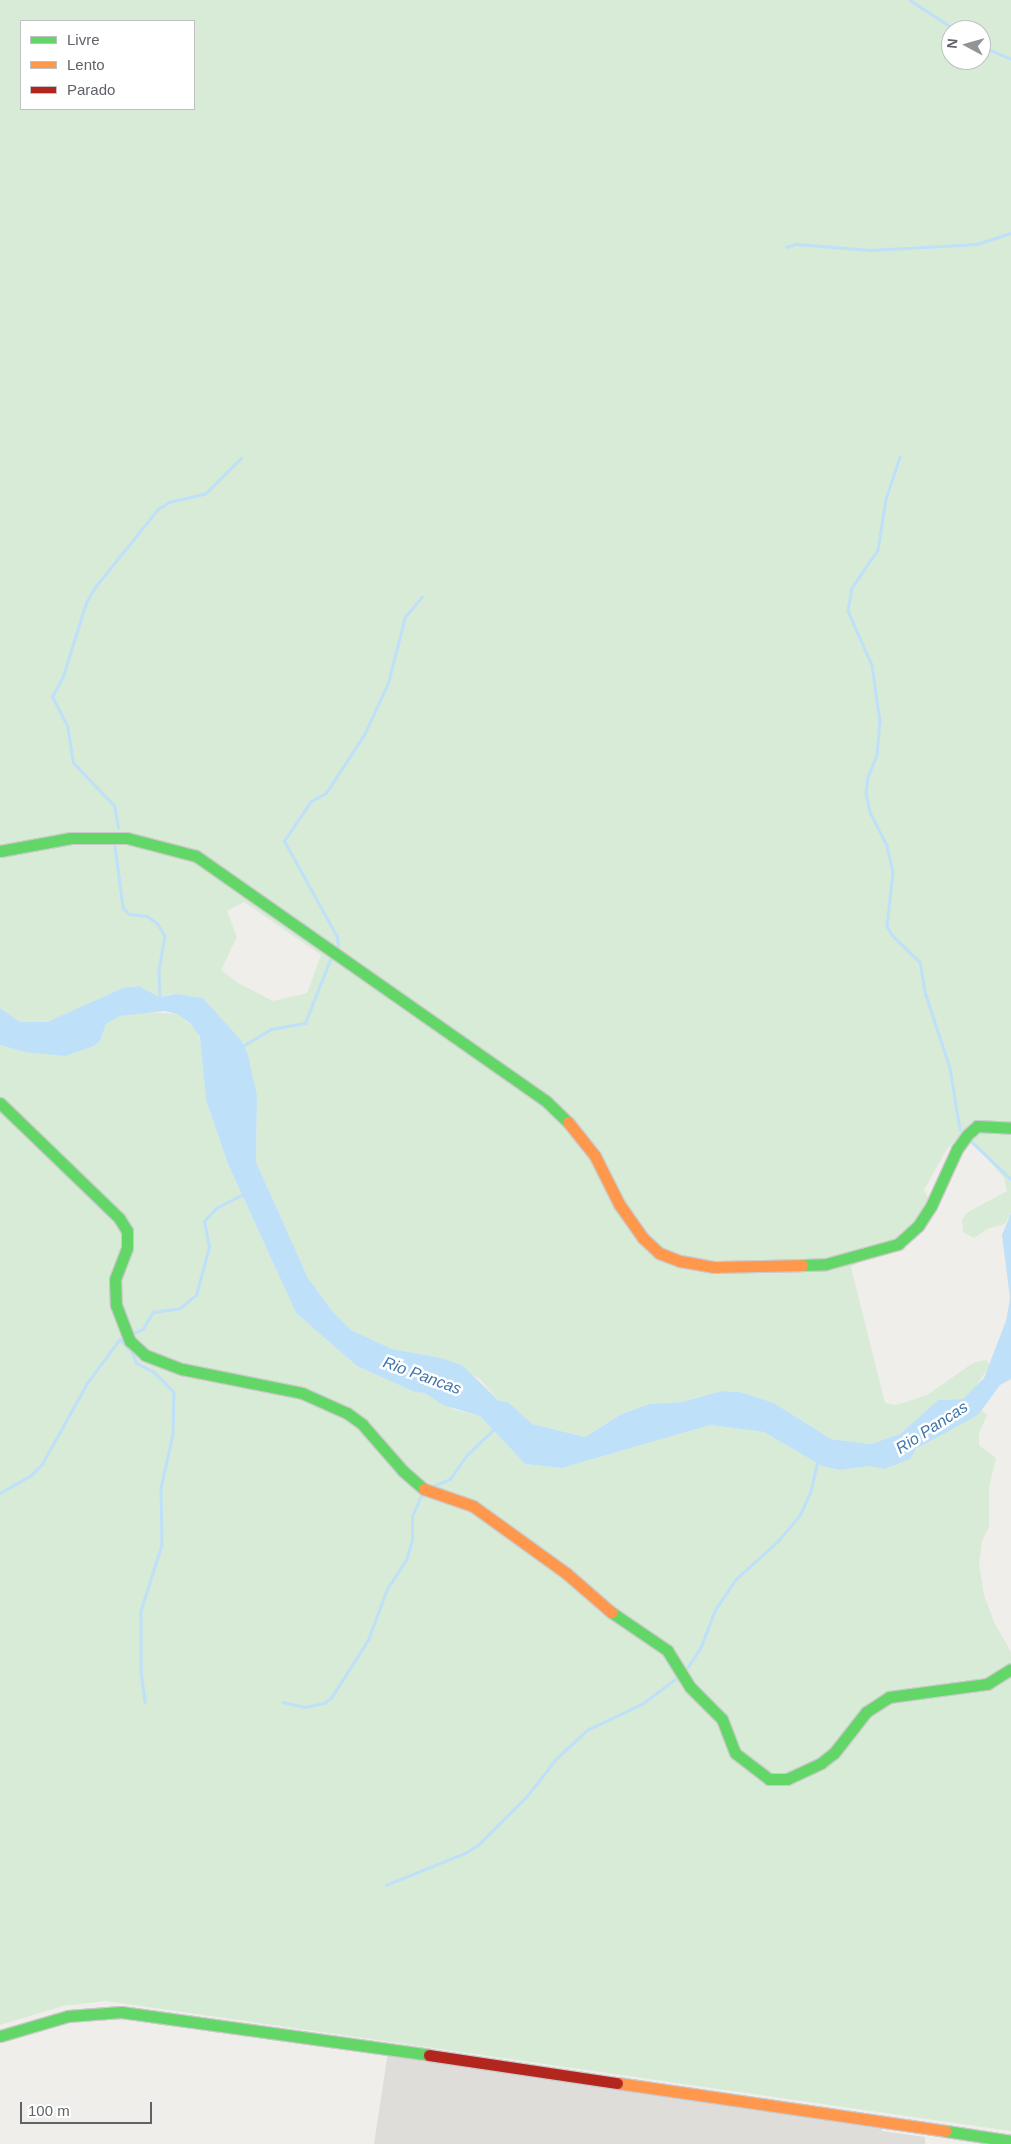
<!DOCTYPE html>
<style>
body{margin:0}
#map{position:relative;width:1011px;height:2144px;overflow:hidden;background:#efeeea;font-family:Arial,sans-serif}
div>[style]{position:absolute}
.industrial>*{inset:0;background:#dfddda}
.green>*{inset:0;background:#d8ebd6}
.water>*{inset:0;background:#bfe0f9}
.stream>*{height:2.5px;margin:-1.25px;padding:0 1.25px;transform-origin:1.25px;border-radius:1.25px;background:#bfe0f9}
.roads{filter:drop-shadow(1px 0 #cacacb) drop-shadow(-1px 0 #cacacb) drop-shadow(0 1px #cacacb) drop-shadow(0 -1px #cacacb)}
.fast>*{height:11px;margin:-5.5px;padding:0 5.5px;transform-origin:5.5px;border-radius:5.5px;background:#63d668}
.slow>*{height:11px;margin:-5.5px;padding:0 5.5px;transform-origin:5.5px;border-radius:5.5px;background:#ff974d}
.jam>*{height:11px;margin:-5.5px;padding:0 5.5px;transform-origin:5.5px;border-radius:5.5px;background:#b3261e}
span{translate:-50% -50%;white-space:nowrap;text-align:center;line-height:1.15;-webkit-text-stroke:5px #fff;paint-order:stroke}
.water-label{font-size:16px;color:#4174aa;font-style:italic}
.legend{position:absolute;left:20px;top:20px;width:175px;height:90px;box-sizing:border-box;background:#fff;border:1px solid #bfc1c3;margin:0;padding:6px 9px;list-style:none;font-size:15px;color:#5f6368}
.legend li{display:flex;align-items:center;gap:10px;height:25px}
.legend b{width:25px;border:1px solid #bfc1c3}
.north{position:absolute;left:941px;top:20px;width:50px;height:50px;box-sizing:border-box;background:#fff;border:1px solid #bfc1c3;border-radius:50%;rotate:276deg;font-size:14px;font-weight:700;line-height:20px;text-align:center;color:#5f6368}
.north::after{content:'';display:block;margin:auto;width:18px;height:22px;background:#919496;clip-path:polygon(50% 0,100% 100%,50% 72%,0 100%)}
.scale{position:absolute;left:20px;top:2102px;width:132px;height:22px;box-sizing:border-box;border:2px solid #5f6368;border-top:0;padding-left:6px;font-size:15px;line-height:18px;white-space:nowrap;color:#5f6368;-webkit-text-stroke:4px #fff;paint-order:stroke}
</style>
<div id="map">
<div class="industrial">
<i style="clip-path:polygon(388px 2052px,883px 2123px,882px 2131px,925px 2137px,925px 2144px,374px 2144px)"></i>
</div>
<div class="green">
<i style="clip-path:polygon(evenodd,0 0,1011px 0,1011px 1213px,1005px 1224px,987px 1229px,974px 1238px,963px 1232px,962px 1220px,968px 1212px,1007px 1191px,1004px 1178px,978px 1148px,971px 1143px,955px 1141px,947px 1149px,924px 1190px,931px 1203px,902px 1241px,851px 1267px,885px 1403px,896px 1405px,927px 1395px,973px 1363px,986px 1360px,990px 1365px,970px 1395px,963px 1399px,938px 1400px,900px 1434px,871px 1444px,831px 1439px,774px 1403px,740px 1392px,722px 1391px,682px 1402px,649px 1404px,620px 1415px,585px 1437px,532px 1424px,508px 1402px,499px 1401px,480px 1379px,442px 1358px,392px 1349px,351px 1330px,332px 1311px,308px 1278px,256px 1162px,257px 1113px,241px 1040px,203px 998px,172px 994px,159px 997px,138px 986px,123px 988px,51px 1021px,40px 1022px,20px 1022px,0 1008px,0 0,21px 21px,194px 21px,194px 109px,21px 109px,21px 21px,0 0,951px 30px,981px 30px,981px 60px,951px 60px,951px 30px,0 0,244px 902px,321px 955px,307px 993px,273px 1001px,238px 983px,221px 970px,237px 937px,227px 911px,244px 902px)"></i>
<i style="clip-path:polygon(143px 1012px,177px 1014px,196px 1029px,201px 1043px,206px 1100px,228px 1164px,296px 1313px,357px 1366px,415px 1392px,425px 1393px,455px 1410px,480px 1416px,525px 1464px,562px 1468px,710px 1425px,764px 1432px,822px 1466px,840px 1470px,869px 1466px,884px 1469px,982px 1410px,987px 1415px,979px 1433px,979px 1445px,996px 1458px,989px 1487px,989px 1527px,982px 1541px,979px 1564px,984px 1595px,995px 1624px,1011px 1652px,1011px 2131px,106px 2001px,63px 2006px,0 2025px,0 1045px,25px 1052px,94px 1046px,100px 1041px,106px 1024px,120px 1016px)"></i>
</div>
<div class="water">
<i style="clip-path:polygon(139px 986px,159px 997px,176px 994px,203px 998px,241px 1040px,248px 1055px,257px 1096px,256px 1162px,308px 1278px,332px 1311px,351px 1330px,392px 1349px,442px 1358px,463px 1366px,499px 1401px,508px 1402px,532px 1424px,585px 1437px,620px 1415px,649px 1404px,682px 1402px,722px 1391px,740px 1392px,774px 1403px,831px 1439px,871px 1444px,900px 1434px,938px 1400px,963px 1399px,984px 1378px,1006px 1321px,1010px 1298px,1002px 1235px,1011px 1213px,1011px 1379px,1000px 1385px,978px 1415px,916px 1449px,910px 1459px,884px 1469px,869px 1466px,840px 1470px,822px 1466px,764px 1432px,710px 1425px,562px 1468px,525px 1464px,480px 1416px,443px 1405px,425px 1393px,415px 1392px,357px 1366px,296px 1313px,228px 1164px,206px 1100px,200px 1037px,191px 1024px,177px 1014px,165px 1011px,120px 1016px,106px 1024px,100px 1041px,94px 1046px,65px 1056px,25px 1052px,0 1045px,0 1008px,20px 1022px,47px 1022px,123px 988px)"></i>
</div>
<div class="stream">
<i style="left:910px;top:0;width:55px;rotate:33.1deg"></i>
<i style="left:981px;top:46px;width:33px;rotate:23deg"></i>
<i style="left:786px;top:247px;width:10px;rotate:-17deg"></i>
<i style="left:796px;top:244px;width:74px;rotate:4.6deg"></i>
<i style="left:870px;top:250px;width:91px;rotate:-3.1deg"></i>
<i style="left:961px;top:245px;width:16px;rotate:-4deg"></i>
<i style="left:977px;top:244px;width:36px;rotate:-18deg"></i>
<i style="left:900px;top:457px;width:44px;rotate:108.4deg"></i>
<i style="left:886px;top:499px;width:52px;rotate:98.9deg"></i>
<i style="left:878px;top:550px;width:46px;rotate:124.4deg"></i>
<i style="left:852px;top:588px;width:23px;rotate:100deg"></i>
<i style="left:848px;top:611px;width:59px;rotate:66deg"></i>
<i style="left:872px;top:665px;width:57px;rotate:81.9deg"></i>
<i style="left:880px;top:721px;width:34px;rotate:95deg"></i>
<i style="left:877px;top:755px;width:24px;rotate:112deg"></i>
<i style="left:868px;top:777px;width:16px;rotate:97deg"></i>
<i style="left:866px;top:793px;width:19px;rotate:78deg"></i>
<i style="left:870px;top:812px;width:38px;rotate:63deg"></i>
<i style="left:887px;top:846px;width:27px;rotate:77deg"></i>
<i style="left:893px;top:872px;width:54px;rotate:96.3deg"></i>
<i style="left:887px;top:926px;width:10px;rotate:61deg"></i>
<i style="left:892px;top:935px;width:39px;rotate:44deg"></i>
<i style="left:920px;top:962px;width:34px;rotate:80deg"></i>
<i style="left:926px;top:995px;width:77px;rotate:71.8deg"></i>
<i style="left:950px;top:1068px;width:62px;rotate:80.7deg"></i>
<i style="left:118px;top:828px;width:22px;rotate:-100deg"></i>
<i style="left:114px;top:806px;width:59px;rotate:-133.6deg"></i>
<i style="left:73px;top:763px;width:37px;rotate:-99deg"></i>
<i style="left:67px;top:726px;width:33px;rotate:-117deg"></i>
<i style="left:52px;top:697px;width:24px;rotate:-62deg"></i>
<i style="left:63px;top:676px;width:77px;rotate:-72.5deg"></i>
<i style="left:86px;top:603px;width:20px;rotate:-60deg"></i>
<i style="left:96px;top:586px;width:99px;rotate:-51.2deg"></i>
<i style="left:158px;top:509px;width:13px;rotate:-32deg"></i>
<i style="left:169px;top:502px;width:37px;rotate:-13deg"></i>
<i style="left:205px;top:494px;width:51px;rotate:-45deg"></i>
<i style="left:115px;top:846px;width:62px;rotate:82.5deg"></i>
<i style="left:123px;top:907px;width:9px;rotate:49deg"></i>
<i style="left:129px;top:914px;width:18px;rotate:6deg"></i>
<i style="left:147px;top:916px;width:12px;rotate:35deg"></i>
<i style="left:157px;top:923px;width:15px;rotate:58deg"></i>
<i style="left:165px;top:936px;width:35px;rotate:100deg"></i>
<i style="left:159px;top:970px;width:28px;rotate:88deg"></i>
<i style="left:338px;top:946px;width:9px;rotate:-96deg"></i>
<i style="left:337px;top:937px;width:110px;rotate:-118.9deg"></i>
<i style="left:284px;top:841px;width:48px;rotate:-56deg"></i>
<i style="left:311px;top:801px;width:17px;rotate:-28deg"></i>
<i style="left:326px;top:793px;width:69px;rotate:-56.8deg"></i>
<i style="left:364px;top:735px;width:57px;rotate:-65.2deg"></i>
<i style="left:388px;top:683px;width:68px;rotate:-75.6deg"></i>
<i style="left:405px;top:617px;width:26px;rotate:-50deg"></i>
<i style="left:241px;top:1047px;width:35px;rotate:-31deg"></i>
<i style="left:271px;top:1029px;width:35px;rotate:-10deg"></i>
<i style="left:305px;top:1023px;width:68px;rotate:-68.4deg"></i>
<i style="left:972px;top:1142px;width:54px;rotate:43.5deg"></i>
<i style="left:134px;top:1333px;width:10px;rotate:-24deg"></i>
<i style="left:143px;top:1329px;width:20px;rotate:-60deg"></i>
<i style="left:153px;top:1312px;width:27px;rotate:-8deg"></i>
<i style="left:180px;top:1308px;width:21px;rotate:-39deg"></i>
<i style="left:196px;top:1295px;width:50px;rotate:-74.8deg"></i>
<i style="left:209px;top:1247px;width:26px;rotate:-101deg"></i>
<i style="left:204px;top:1221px;width:18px;rotate:-47deg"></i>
<i style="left:216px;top:1208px;width:31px;rotate:-27deg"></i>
<i style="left:120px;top:1339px;width:18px;rotate:47deg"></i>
<i style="left:132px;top:1352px;width:12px;rotate:66deg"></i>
<i style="left:137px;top:1363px;width:19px;rotate:28deg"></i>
<i style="left:154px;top:1372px;width:28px;rotate:45deg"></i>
<i style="left:174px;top:1392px;width:42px;rotate:91.4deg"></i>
<i style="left:173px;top:1434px;width:55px;rotate:102.5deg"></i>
<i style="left:161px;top:1488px;width:57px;rotate:89deg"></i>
<i style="left:162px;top:1545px;width:69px;rotate:107.7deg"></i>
<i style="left:141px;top:1611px;width:61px;rotate:90deg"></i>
<i style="left:141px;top:1672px;width:30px;rotate:82deg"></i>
<i style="left:434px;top:1486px;width:17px;rotate:-24deg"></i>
<i style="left:450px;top:1479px;width:29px;rotate:-55deg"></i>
<i style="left:467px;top:1455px;width:37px;rotate:-44deg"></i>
<i style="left:0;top:1493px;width:36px;rotate:-30deg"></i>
<i style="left:31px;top:1475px;width:16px;rotate:-45deg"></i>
<i style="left:42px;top:1464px;width:93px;rotate:-60.9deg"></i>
<i style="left:87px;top:1383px;width:54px;rotate:-53.3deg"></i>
<i style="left:687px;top:1668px;width:23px;rotate:-56deg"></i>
<i style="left:700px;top:1649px;width:42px;rotate:-69deg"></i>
<i style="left:715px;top:1610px;width:36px;rotate:-56deg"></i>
<i style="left:735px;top:1580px;width:58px;rotate:-42.2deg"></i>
<i style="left:778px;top:1541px;width:34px;rotate:-50deg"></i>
<i style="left:800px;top:1515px;width:24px;rotate:-66deg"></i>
<i style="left:810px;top:1493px;width:31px;rotate:-77deg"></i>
<i style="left:283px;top:1702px;width:22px;rotate:13deg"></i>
<i style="left:304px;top:1707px;width:20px;rotate:-11deg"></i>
<i style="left:324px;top:1703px;width:9px;rotate:-36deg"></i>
<i style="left:331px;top:1698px;width:69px;rotate:-57.5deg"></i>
<i style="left:368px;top:1640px;width:54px;rotate:-69.6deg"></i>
<i style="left:387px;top:1589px;width:35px;rotate:-57deg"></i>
<i style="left:406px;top:1560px;width:21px;rotate:-73deg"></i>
<i style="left:412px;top:1540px;width:24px;rotate:-90deg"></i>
<i style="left:412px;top:1516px;width:22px;rotate:-66deg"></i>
<i style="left:386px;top:1885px;width:85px;rotate:-22.1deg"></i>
<i style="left:465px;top:1853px;width:15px;rotate:-32deg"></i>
<i style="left:478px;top:1845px;width:69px;rotate:-45deg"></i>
<i style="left:527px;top:1796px;width:47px;rotate:-51.9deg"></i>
<i style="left:556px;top:1759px;width:42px;rotate:-43.1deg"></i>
<i style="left:587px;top:1730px;width:61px;rotate:-25.3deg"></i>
<i style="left:642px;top:1704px;width:45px;rotate:-36.9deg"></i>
</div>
<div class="roads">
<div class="fast">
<i style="left:0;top:851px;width:72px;rotate:-10.4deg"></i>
<i style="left:71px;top:838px;width:56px"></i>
<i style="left:127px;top:838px;width:71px;rotate:14.6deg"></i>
<i style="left:196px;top:856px;width:427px;rotate:35deg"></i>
<i style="left:546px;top:1101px;width:30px;rotate:44deg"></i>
<i style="left:0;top:1103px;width:165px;rotate:44deg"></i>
<i style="left:119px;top:1218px;width:15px;rotate:58deg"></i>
<i style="left:127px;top:1231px;width:17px;rotate:90deg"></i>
<i style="left:127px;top:1248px;width:33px;rotate:111deg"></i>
<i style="left:115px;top:1279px;width:26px;rotate:88deg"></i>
<i style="left:116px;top:1305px;width:39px;rotate:69deg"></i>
<i style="left:130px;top:1341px;width:21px;rotate:43deg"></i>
<i style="left:145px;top:1355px;width:40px;rotate:21deg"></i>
<i style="left:182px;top:1369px;width:122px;rotate:11.3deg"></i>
<i style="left:302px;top:1393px;width:49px;rotate:24deg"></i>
<i style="left:347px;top:1413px;width:19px;rotate:36deg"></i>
<i style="left:362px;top:1424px;width:62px;rotate:48.9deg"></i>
<i style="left:403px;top:1471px;width:28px;rotate:41deg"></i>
<i style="left:802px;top:1265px;width:24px;rotate:-2deg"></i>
<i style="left:826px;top:1264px;width:75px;rotate:-15.5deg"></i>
<i style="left:898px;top:1244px;width:27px;rotate:-42deg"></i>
<i style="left:918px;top:1226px;width:24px;rotate:-57deg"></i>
<i style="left:931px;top:1206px;width:63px;rotate:-65.5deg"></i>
<i style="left:957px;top:1149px;width:17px;rotate:-54deg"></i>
<i style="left:967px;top:1135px;width:13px;rotate:-42deg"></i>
<i style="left:977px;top:1126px;width:34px;rotate:3deg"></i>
<i style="left:611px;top:1612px;width:68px;rotate:34.2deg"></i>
<i style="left:667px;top:1650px;width:44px;rotate:58.1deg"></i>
<i style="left:690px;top:1687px;width:45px;rotate:45deg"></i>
<i style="left:722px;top:1719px;width:36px;rotate:69deg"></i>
<i style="left:735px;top:1753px;width:43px;rotate:37.4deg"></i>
<i style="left:769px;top:1779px;width:18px"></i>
<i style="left:787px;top:1779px;width:38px;rotate:-25deg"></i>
<i style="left:821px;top:1763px;width:16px;rotate:-38deg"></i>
<i style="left:834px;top:1753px;width:52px;rotate:-52deg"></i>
<i style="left:866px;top:1712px;width:27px;rotate:-33deg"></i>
<i style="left:889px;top:1697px;width:99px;rotate:-7.6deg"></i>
<i style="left:987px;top:1684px;width:28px;rotate:-32deg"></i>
<i style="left:0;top:2036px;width:71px;rotate:-16.4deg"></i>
<i style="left:68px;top:2016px;width:53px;rotate:-4.3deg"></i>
<i style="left:121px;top:2012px;width:311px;rotate:7.9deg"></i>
<i style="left:946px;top:2131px;width:66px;rotate:8.7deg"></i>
</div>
<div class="slow">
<i style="left:568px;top:1122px;width:43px;rotate:51.5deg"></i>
<i style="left:595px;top:1156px;width:54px;rotate:63.4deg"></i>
<i style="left:619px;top:1204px;width:42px;rotate:54.8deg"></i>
<i style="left:643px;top:1238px;width:22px;rotate:43deg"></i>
<i style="left:659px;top:1253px;width:22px;rotate:21deg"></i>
<i style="left:680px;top:1261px;width:35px;rotate:10deg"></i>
<i style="left:714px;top:1267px;width:88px;rotate:-1.3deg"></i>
<i style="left:424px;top:1489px;width:52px;rotate:19.1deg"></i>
<i style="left:473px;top:1506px;width:115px;rotate:35.8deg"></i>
<i style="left:566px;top:1573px;width:60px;rotate:40.9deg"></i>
<i style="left:617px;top:2083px;width:332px;rotate:8.3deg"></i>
</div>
<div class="jam">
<i style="left:429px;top:2055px;width:190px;rotate:8.5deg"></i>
</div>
</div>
<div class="water-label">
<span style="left:422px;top:1376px;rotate:20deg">Rio Pancas</span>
<span style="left:932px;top:1428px;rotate:-33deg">Rio Pancas</span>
</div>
<ul class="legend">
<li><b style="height:6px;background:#63d668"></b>Livre</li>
<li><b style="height:6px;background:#ff974d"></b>Lento</li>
<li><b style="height:6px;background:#b3261e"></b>Parado</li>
</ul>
<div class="north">N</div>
<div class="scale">100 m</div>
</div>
